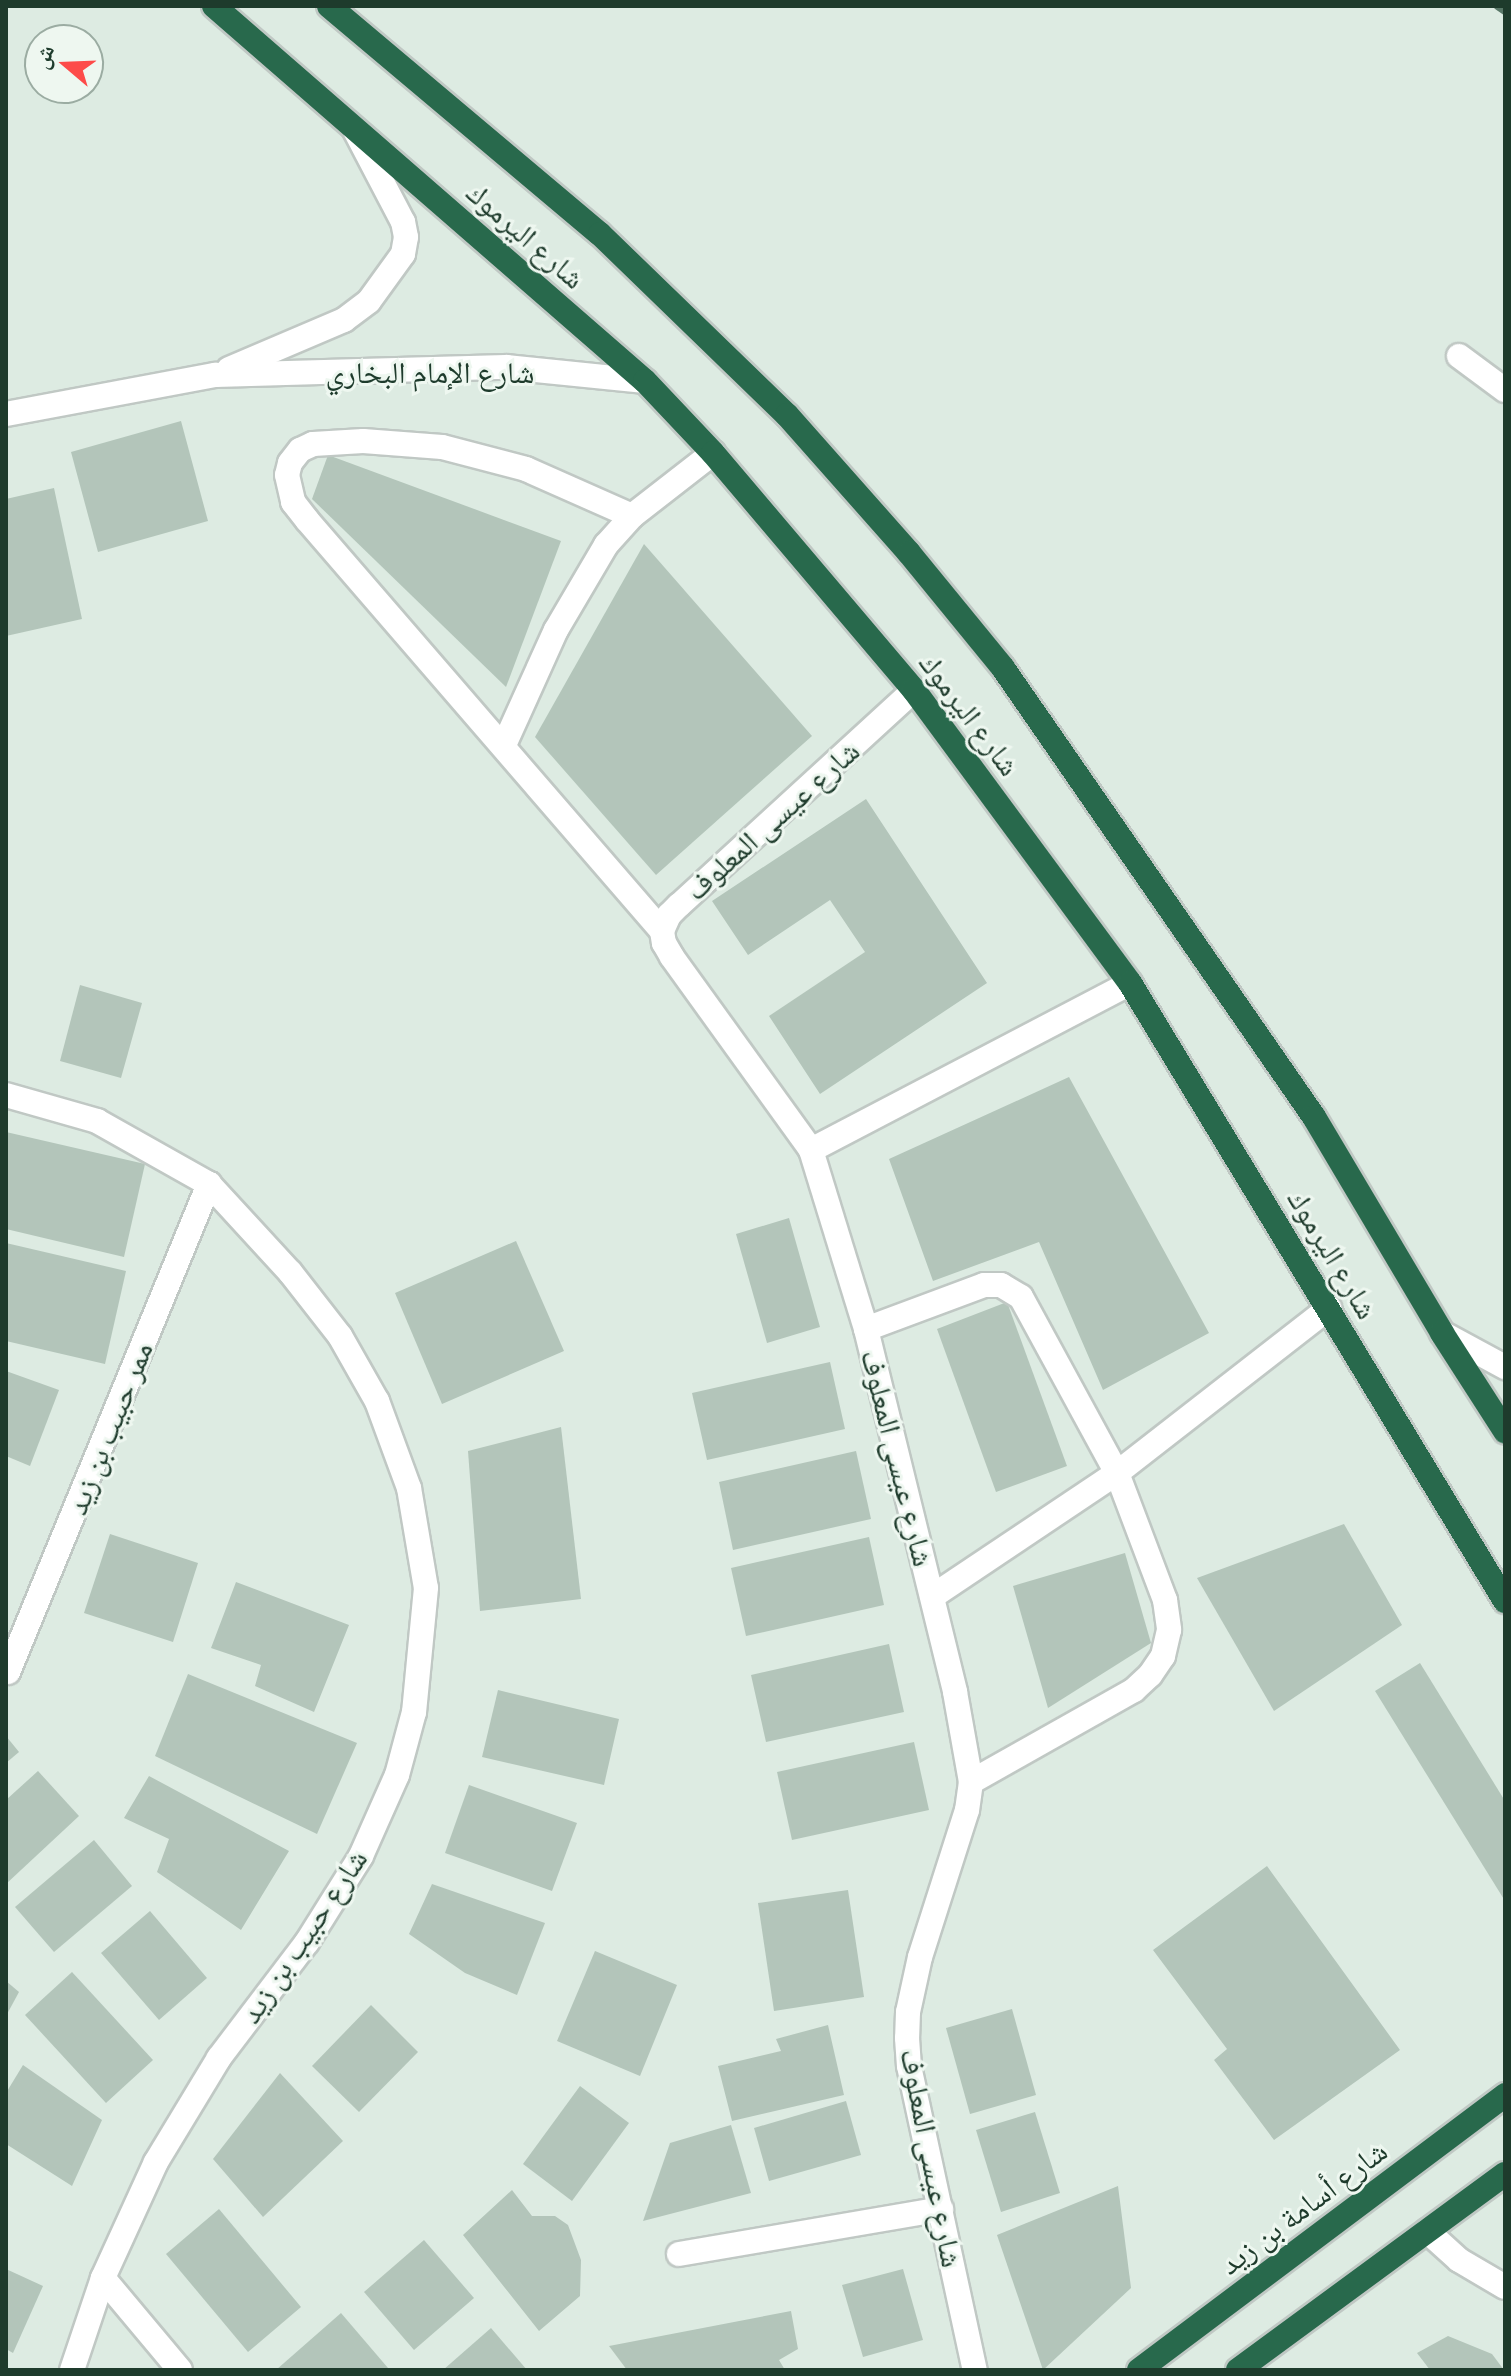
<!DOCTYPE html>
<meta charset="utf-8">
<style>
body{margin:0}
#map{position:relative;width:1511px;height:2376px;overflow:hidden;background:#ddebe2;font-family:"Titillium Web","Noto Naskh Arabic",sans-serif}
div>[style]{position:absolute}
.building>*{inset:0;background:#b3c5ba}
.roads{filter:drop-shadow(2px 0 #c0c8c4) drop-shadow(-2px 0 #c0c8c4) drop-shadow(0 2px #c0c8c4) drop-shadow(0 -2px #c0c8c4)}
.minor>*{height:24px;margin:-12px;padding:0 12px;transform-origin:12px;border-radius:12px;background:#fff}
.highway>*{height:24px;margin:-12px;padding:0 12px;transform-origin:12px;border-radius:12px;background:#28694c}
.rail>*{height:6px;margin-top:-3px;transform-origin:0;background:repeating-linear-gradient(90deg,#587767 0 16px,transparent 0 24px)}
span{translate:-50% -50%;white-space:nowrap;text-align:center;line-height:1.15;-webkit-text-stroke:6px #eef7f0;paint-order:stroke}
.street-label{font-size:30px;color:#1e3b2c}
.frame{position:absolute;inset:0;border:8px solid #1e3b2c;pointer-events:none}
.north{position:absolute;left:24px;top:24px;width:80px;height:80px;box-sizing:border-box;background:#eef7f0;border:2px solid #9baca2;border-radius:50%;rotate:289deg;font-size:22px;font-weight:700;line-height:32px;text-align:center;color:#1e3b2c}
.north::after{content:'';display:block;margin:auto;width:28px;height:36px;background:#fd4b49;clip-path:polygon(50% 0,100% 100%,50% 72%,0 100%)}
</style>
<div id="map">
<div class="building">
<i style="clip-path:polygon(181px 421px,208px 521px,98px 552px,71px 452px)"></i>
<i style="clip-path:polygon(328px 455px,561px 541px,506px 687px,312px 499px)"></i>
<i style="clip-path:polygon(54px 488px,82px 619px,6px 636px,6px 499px)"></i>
<i style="clip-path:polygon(644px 544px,812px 736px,656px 875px,535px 737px)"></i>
<i style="clip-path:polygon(866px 799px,987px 983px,820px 1094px,769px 1016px,865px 952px,830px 900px,748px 955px,712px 901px)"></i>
<i style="clip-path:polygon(80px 985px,142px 1003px,121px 1078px,60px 1061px)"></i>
<i style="clip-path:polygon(1069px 1077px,1209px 1333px,1103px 1390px,1039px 1242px,933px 1281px,889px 1159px)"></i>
<i style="clip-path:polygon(6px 1132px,145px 1164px,124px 1257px,6px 1229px)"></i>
<i style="clip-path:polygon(789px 1218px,820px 1327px,767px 1343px,736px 1234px)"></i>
<i style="clip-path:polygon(516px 1241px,564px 1351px,442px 1404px,395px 1293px)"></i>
<i style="clip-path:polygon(6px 1243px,126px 1271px,105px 1364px,6px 1341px)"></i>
<i style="clip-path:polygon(1007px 1302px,1067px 1466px,996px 1492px,937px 1329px)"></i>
<i style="clip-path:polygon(830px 1362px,845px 1429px,707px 1460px,692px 1393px)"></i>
<i style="clip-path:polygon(6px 1371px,59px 1390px,30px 1466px,6px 1456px)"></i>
<i style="clip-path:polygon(561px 1427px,581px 1599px,480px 1611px,468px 1451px)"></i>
<i style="clip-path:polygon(856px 1451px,871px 1519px,733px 1550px,719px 1482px)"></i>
<i style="clip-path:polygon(1344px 1524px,1402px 1625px,1274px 1711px,1197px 1578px)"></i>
<i style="clip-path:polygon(110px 1534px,198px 1563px,173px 1642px,84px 1613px)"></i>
<i style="clip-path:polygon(869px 1537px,884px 1605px,746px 1636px,731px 1568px)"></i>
<i style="clip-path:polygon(1125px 1553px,1151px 1643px,1048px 1708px,1013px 1586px)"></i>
<i style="clip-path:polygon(236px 1582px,349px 1625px,314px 1712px,255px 1686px,261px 1665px,211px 1648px)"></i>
<i style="clip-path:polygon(889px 1644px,904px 1712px,766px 1742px,751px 1675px)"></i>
<i style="clip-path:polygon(1420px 1663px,1505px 1801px,1505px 1901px,1375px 1691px)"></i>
<i style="clip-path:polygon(188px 1674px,357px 1743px,317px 1834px,155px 1756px)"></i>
<i style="clip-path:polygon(498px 1690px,619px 1719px,604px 1785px,482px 1757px)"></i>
<i style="clip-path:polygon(6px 1736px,19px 1752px,6px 1763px)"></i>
<i style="clip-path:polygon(914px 1742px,929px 1810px,792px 1840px,777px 1772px)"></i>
<i style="clip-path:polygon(38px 1771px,79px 1816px,6px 1884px,6px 1800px)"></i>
<i style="clip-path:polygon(149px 1776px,289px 1851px,241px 1930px,157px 1872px,169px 1839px,124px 1818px)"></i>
<i style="clip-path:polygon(469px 1785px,577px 1823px,552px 1891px,445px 1853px)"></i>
<i style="clip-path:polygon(94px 1840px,132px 1886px,54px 1952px,15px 1907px)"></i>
<i style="clip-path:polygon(1267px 1866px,1400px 2050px,1274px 2140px,1214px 2060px,1227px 2049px,1153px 1950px)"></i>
<i style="clip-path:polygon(432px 1884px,545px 1923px,517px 1995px,465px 1973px,409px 1934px)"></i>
<i style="clip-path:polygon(848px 1890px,864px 1997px,774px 2011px,758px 1903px)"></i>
<i style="clip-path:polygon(150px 1911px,207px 1978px,159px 2020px,101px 1953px)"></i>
<i style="clip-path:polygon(595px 1951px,677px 1985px,640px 2076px,557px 2041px)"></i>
<i style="clip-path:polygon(72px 1972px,153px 2060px,106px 2103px,25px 2015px)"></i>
<i style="clip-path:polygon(6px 1981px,19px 1992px,6px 2016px)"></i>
<i style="clip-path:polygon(371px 2005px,418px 2052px,359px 2112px,312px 2066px)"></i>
<i style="clip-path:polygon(1012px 2009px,1036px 2095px,970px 2114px,946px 2028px)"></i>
<i style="clip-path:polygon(828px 2025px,844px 2095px,732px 2121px,718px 2066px,781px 2051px,776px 2039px)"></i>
<i style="clip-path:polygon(23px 2065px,102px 2120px,72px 2186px,6px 2144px,6px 2093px)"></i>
<i style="clip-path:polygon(280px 2073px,343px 2141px,263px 2217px,213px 2159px)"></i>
<i style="clip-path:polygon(580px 2086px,629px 2123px,572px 2201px,523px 2164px)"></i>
<i style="clip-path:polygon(846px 2101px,861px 2155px,769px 2181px,754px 2128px)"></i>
<i style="clip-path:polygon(1035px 2112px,1060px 2193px,1001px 2212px,976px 2130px)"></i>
<i style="clip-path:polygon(731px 2125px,751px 2193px,643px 2221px,670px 2143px)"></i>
<i style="clip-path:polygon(1118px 2186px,1131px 2288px,1043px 2370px,997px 2235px)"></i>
<i style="clip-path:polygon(512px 2190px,532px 2216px,555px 2216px,568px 2225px,581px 2260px,580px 2296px,539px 2331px,463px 2235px)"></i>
<i style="clip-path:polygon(219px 2209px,301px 2307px,248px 2352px,166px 2254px)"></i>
<i style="clip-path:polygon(424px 2240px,474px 2298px,414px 2350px,364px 2292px)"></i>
<i style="clip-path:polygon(6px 2269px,43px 2286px,13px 2353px,6px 2349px)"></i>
<i style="clip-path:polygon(903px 2269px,923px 2340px,863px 2357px,842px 2285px)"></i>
<i style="clip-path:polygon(791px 2311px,798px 2349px,779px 2360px,785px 2370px,627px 2370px,609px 2346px)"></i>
<i style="clip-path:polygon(341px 2313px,388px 2368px,276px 2370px)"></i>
<i style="clip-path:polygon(491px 2328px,527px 2370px,443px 2370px)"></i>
<i style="clip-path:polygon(1448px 2336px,1492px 2354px,1504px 2370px,1430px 2370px,1417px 2353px)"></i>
</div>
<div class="roads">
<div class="minor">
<i style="left:1459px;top:356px;width:57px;rotate:36.5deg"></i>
<i style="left:229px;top:369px;width:125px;rotate:-23.1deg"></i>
<i style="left:344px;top:320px;width:31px;rotate:-37deg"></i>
<i style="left:369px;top:301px;width:58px;rotate:-54.1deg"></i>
<i style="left:403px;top:254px;width:17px;rotate:-80deg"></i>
<i style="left:406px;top:237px;width:15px;rotate:-101deg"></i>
<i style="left:403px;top:222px;width:104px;rotate:-117.6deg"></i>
<i style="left:6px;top:414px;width:213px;rotate:-10.6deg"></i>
<i style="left:215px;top:375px;width:291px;rotate:-1.6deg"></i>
<i style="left:506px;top:367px;width:140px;rotate:5.8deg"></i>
<i style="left:632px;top:516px;width:116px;rotate:-156.1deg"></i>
<i style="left:526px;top:469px;width:87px;rotate:-165.3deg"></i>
<i style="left:442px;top:447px;width:79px;rotate:-175.7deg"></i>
<i style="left:363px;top:441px;width:50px;rotate:176.6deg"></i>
<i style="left:313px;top:444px;width:14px;rotate:155deg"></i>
<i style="left:300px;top:450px;width:16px;rotate:128deg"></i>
<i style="left:290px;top:463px;width:12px;rotate:104deg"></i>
<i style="left:287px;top:475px;width:28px;rotate:77deg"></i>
<i style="left:293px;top:502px;width:23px;rotate:52deg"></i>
<i style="left:307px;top:520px;width:543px;rotate:49.18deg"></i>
<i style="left:914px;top:690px;width:319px;rotate:137.5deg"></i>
<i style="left:679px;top:905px;width:14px;rotate:135deg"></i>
<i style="left:669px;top:915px;width:17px;rotate:114deg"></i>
<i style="left:662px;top:931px;width:12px;rotate:81deg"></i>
<i style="left:664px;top:943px;width:16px;rotate:60deg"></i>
<i style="left:672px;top:957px;width:238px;rotate:54.2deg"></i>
<i style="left:811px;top:1150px;width:187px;rotate:72.9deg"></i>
<i style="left:866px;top:1329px;width:374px;rotate:76.2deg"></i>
<i style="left:955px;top:1692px;width:91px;rotate:79.9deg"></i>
<i style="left:971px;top:1782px;width:28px;rotate:98deg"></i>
<i style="left:967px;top:1810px;width:154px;rotate:107.7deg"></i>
<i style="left:920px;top:1957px;width:56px;rotate:102.3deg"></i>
<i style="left:908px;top:2012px;width:26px;rotate:92deg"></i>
<i style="left:907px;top:2038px;width:28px;rotate:86deg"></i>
<i style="left:909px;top:2066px;width:311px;rotate:77.8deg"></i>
<i style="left:504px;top:745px;width:126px;rotate:-65.7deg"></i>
<i style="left:556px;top:630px;width:99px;rotate:-59.5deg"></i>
<i style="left:606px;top:545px;width:39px;rotate:-48deg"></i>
<i style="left:632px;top:516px;width:103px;rotate:-37.9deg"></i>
<i style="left:6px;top:1095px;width:95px;rotate:15.9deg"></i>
<i style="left:97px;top:1121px;width:129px;rotate:29.4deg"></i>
<i style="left:209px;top:1184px;width:120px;rotate:47.4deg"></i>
<i style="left:290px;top:1272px;width:81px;rotate:52deg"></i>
<i style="left:340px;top:1336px;width:75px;rotate:60.4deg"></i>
<i style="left:377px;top:1401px;width:93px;rotate:69.8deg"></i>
<i style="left:409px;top:1488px;width:101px;rotate:80.4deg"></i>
<i style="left:426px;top:1588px;width:125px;rotate:95.5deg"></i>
<i style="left:414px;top:1712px;width:65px;rotate:105.1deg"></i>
<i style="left:397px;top:1775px;width:89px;rotate:114deg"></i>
<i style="left:361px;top:1856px;width:102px;rotate:122.1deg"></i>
<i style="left:307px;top:1942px;width:146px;rotate:127.2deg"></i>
<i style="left:219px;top:2058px;width:122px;rotate:121.2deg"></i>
<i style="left:156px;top:2162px;width:128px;rotate:114.6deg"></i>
<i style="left:103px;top:2278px;width:97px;rotate:108.6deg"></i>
<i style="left:811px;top:1150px;width:360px;rotate:-27.6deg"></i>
<i style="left:866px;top:1329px;width:126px;rotate:-20.4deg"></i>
<i style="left:984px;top:1285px;width:17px"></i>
<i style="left:1001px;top:1285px;width:23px;rotate:31deg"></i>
<i style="left:1021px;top:1297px;width:200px;rotate:61.4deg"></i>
<i style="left:1117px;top:1473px;width:136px;rotate:69.3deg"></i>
<i style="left:1165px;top:1600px;width:30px;rotate:82deg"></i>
<i style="left:1169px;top:1630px;width:27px;rotate:103deg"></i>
<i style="left:1163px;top:1656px;width:23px;rotate:124deg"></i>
<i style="left:1150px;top:1675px;width:22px;rotate:137deg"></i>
<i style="left:1134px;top:1690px;width:187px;rotate:150.6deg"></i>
<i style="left:1442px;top:1333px;width:72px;rotate:28.4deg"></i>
<i style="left:933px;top:1596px;width:221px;rotate:-33.8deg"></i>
<i style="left:1117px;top:1473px;width:269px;rotate:-37.9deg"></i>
<i style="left:8px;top:1672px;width:528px;rotate:-67.61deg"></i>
<i style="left:1427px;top:2231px;width:43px;rotate:42.2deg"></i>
<i style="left:1459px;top:2260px;width:53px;rotate:30.4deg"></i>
<i style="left:679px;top:2254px;width:266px;rotate:-9.7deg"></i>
<i style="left:103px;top:2278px;width:120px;rotate:50.1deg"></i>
</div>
<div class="highway">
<i style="left:214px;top:6px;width:571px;rotate:41.03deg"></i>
<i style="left:645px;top:381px;width:99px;rotate:46.6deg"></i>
<i style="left:713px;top:453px;width:311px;rotate:49.7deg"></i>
<i style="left:914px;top:690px;width:364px;rotate:53.6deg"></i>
<i style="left:1130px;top:983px;width:723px;rotate:58.75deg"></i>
<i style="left:329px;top:6px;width:354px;rotate:40.1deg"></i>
<i style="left:600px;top:234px;width:260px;rotate:44.1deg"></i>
<i style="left:787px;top:415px;width:184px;rotate:48.5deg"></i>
<i style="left:909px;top:553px;width:149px;rotate:50.7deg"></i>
<i style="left:1003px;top:668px;width:546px;rotate:55.29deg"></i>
<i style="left:1314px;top:1117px;width:251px;rotate:59.3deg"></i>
<i style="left:1442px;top:1333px;width:117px;rotate:57.3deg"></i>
<i style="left:1139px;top:2370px;width:458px;rotate:-36.9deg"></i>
<i style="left:1238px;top:2370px;width:331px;rotate:-36.3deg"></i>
</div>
</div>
<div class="rail">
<i style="left:1496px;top:6px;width:11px;rotate:34deg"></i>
</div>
<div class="street-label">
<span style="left:526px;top:235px;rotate:41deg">شارع اليرموك</span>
<span style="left:430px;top:372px">شارع الإمام البخاري</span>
<span style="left:970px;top:714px;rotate:53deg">شارع اليرموك</span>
<span style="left:772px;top:820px;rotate:-42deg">شارع عيسى المعلوف</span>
<span style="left:1333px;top:1254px;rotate:59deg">شارع اليرموك</span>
<span style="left:109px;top:1428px;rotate:-68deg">ممر حبيب بن زيد</span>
<span style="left:898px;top:1458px;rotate:76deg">شارع عيسى المعلوف</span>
<span style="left:303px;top:1936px;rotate:-56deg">شارع حبيب بن زيد</span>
<span style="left:932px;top:2158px;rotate:79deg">شارع عيسى المعلوف</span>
<span style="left:1303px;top:2207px;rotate:-37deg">شارع أسامة بن زيد</span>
</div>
<div class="frame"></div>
<div class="north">ش</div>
</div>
